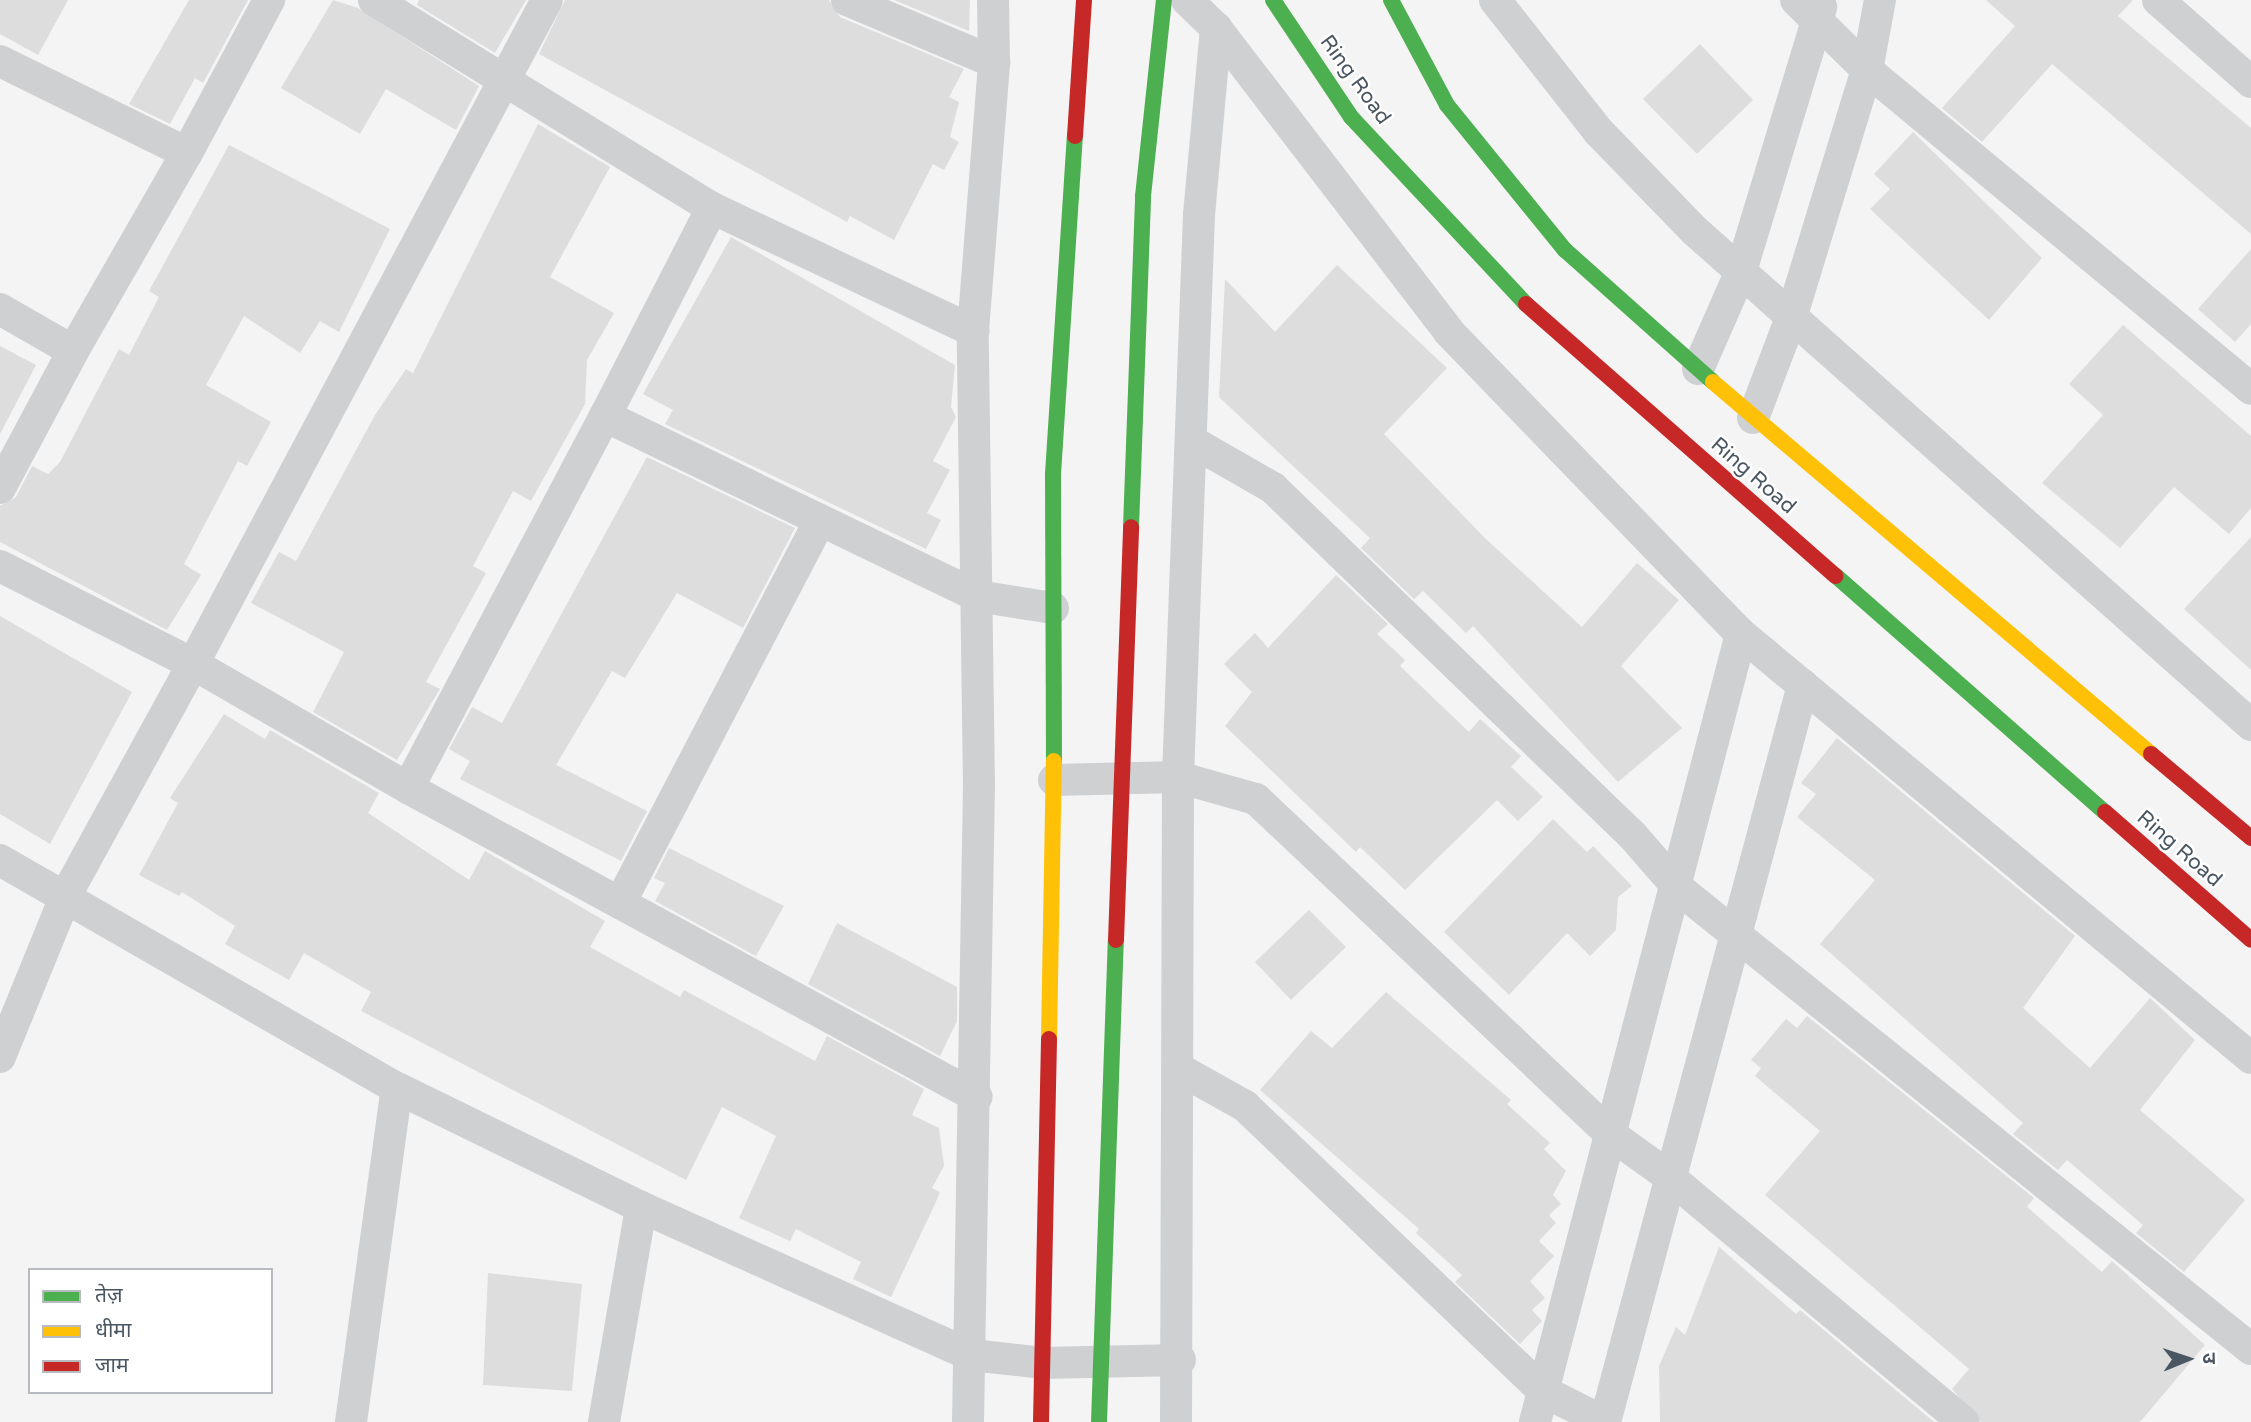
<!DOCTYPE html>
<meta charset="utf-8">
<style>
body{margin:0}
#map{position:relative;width:2251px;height:1422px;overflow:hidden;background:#f4f4f4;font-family:"Varela Round","Noto Sans Devanagari",sans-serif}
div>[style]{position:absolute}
.building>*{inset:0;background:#ddddde}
.street>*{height:32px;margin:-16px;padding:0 16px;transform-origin:16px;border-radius:16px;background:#ced0d2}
.fast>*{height:16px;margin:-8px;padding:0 8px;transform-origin:8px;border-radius:8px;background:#4caf50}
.slow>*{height:16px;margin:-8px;padding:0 8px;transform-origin:8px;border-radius:8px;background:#ffc107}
.jam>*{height:16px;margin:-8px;padding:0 8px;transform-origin:8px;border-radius:8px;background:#c62828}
span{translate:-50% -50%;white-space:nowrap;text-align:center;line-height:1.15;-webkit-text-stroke:5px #fff;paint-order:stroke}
.street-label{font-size:21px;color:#4a5661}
.legend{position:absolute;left:28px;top:1268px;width:245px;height:126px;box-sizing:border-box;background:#fff;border:2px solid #b7bbc0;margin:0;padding:9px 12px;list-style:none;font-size:21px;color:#4a5661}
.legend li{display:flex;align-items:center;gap:14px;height:35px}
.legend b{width:35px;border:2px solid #b7bbc0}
.north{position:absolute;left:2153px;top:1324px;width:70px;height:70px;-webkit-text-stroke:5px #fff;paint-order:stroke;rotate:88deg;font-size:19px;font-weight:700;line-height:28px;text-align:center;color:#4a5661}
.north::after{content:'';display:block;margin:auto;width:24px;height:32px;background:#4a5661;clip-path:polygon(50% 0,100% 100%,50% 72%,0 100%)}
</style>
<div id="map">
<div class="building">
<i style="clip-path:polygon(0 0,68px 0,38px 55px,0 34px)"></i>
<i style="clip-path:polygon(189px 0,248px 0,203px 83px,195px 78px,170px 124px,129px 104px)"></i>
<i style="clip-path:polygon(333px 0,358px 8px,479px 86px,456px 130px,386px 89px,360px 134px,281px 88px)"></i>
<i style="clip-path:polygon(419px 0,526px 0,495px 53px,417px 5px)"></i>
<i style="clip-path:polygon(565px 0,829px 0,840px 17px,964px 69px,949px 97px,959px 102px,950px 137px,959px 142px,944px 170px,933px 164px,894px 240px,850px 216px,847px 222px,539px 54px)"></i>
<i style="clip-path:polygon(894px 0,970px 0,969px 31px)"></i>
<i style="clip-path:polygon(1986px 0,2133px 0,2118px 16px,2251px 128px,2251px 234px,2052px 64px,1982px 142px,1942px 108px,2015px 26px)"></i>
<i style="clip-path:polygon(1700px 44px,1753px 100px,1697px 154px,1643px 99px)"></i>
<i style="clip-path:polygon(538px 124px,610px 167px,550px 277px,614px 313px,587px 360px,585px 404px,531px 501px,513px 491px,473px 566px,486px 573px,426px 682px,440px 689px,397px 760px,313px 712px,344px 652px,251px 603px,279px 552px,296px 561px,375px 415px,406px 369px,413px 373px)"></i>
<i style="clip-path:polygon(1913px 132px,2042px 258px,1989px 320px,1870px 209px,1890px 189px,1874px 174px)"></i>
<i style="clip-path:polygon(229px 145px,390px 229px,339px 332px,320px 321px,300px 353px,244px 316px,206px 385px,271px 422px,247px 466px,238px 461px,184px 564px,201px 575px,167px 630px,0 542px,0 506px,16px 497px,32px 466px,48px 474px,60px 462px,119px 349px,129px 355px,159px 297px,149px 291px)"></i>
<i style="clip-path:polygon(731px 237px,955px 365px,951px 407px,956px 417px,933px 461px,950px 470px,927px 513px,941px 520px,926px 549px,665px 424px,673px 410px,643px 394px)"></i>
<i style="clip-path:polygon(2251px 249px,2251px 324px,2235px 342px,2198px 309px)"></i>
<i style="clip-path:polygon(1337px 265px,1447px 368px,1384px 434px,1486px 539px,1582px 627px,1637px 563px,1679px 600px,1621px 666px,1682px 728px,1618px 782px,1473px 626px,1466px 633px,1423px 591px,1414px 599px,1361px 548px,1370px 538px,1219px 397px,1225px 279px,1275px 332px)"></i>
<i style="clip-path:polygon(2123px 325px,2251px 436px,2251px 508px,2229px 534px,2174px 487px,2120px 548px,2042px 483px,2103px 415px,2069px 384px)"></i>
<i style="clip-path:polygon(0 346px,36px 365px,0 434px)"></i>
<i style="clip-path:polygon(647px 457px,795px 528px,743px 628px,677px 593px,625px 678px,612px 671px,556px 765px,647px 811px,621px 861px,460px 779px,470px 761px,449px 749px,472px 707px,502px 723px)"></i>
<i style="clip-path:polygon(2251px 537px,2251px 670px,2184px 609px)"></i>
<i style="clip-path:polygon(1336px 575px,1388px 624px,1377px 634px,1405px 660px,1400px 666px,1469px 732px,1480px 719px,1521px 756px,1511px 767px,1543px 797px,1518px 821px,1497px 800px,1405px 890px,1360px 847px,1356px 852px,1225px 726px,1252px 692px,1224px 664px,1255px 633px,1268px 648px)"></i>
<i style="clip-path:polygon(0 616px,132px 692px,50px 844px,0 814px)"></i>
<i style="clip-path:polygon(224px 714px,265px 739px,270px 730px,379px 793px,368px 813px,469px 880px,485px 851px,605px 921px,590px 947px,680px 997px,684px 990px,815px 1061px,827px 1036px,924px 1089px,912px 1115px,939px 1128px,944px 1166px,932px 1188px,940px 1192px,935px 1204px,891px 1297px,853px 1279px,861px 1262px,796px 1229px,790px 1241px,739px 1218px,776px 1136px,722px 1107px,686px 1180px,361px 1011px,371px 992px,304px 953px,289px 980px,225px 944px,235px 926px,182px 892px,179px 896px,139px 875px,178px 803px,170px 798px)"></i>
<i style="clip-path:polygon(1837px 738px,2075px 936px,2023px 1008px,2090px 1068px,2150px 998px,2195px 1040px,2140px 1110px,2245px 1200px,2184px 1272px,2136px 1233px,2143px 1225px,2067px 1160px,2058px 1170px,2013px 1134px,2023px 1123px,1820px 944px,1875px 880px,1797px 817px,1816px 794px,1801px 783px)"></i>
<i style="clip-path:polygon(1553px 819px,1587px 852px,1593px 846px,1632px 886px,1618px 897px,1616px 930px,1590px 956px,1567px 933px,1509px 995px,1444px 932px)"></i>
<i style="clip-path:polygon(669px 848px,784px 906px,756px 956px,655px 901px,665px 883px,654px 878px)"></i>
<i style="clip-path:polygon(1309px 910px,1346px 947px,1291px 1000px,1255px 962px)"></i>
<i style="clip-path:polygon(837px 923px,957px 987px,957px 1021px,940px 1056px,808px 984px)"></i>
<i style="clip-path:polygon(1386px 992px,1511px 1100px,1507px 1104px,1550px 1143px,1544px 1149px,1566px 1171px,1553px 1195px,1561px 1204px,1549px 1215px,1556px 1223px,1539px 1241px,1554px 1256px,1530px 1281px,1545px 1298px,1532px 1310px,1542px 1321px,1520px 1344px,1455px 1282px,1462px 1275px,1416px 1233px,1419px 1229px,1260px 1090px,1311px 1031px,1332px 1048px)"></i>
<i style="clip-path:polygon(1807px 1016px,2034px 1198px,2027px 1207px,2102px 1272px,2112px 1261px,2205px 1345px,2140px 1422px,1981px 1422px,1952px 1389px,1969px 1369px,1765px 1195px,1820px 1131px,1755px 1076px,1761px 1068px,1751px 1060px,1786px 1019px,1797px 1028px)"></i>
<i style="clip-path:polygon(1719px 1247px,1796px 1314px,1800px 1310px,1934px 1422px,1660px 1422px,1659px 1366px,1676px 1327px,1685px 1335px)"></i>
<i style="clip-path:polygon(488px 1273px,582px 1284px,572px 1391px,483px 1385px)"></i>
</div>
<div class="street">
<i style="left:374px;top:0;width:397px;rotate:31.6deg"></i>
<i style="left:712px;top:208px;width:234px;rotate:117.2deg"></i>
<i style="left:605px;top:416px;width:413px;rotate:25.8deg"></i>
<i style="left:977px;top:596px;width:77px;rotate:9deg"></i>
<i style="left:847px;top:0;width:160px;rotate:22.9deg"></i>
<i style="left:1495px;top:0;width:167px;rotate:51.8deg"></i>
<i style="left:1598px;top:131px;width:139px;rotate:45.9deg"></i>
<i style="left:1695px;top:231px;width:744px;rotate:41.62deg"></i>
<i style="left:1796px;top:0;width:100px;rotate:44.6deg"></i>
<i style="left:1867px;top:70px;width:499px;rotate:39.7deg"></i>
<i style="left:2158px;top:0;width:124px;rotate:41.4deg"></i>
<i style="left:1216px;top:28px;width:383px;rotate:52.5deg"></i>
<i style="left:1449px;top:332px;width:420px;rotate:46deg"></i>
<i style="left:1741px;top:634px;width:663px;rotate:39.74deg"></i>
<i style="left:0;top:61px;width:208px;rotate:26.2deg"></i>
<i style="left:187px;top:153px;width:174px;rotate:-61.8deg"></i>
<i style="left:712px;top:208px;width:289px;rotate:25.2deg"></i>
<i style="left:0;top:309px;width:84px;rotate:29.9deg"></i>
<i style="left:73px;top:351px;width:228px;rotate:-60.1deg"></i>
<i style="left:1698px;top:369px;width:107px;rotate:-66.3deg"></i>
<i style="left:1741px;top:271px;width:276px;rotate:-73.1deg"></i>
<i style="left:605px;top:416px;width:421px;rotate:117.9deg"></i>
<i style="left:408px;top:788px;width:647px;rotate:28.5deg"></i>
<i style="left:1753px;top:418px;width:107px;rotate:-69.2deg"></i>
<i style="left:1791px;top:318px;width:259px;rotate:-73deg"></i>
<i style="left:1867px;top:70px;width:71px;rotate:-79.5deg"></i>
<i style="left:1191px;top:441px;width:95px;rotate:29.8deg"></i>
<i style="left:1273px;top:488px;width:501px;rotate:44.03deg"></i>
<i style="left:1633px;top:836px;width:70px;rotate:49deg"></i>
<i style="left:1679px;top:889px;width:734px;rotate:38.81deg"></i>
<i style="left:0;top:488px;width:155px;rotate:-61.9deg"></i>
<i style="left:0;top:566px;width:216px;rotate:26.9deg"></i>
<i style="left:193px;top:664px;width:264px;rotate:118.8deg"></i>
<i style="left:66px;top:895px;width:175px;rotate:112.2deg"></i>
<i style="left:1054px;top:780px;width:124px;rotate:-1.4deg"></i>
<i style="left:1178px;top:777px;width:81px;rotate:15.8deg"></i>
<i style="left:1256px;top:799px;width:487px;rotate:43.4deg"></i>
<i style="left:1610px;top:1134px;width:70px;rotate:35.7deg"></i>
<i style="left:1667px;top:1175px;width:386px;rotate:39.8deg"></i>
<i style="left:408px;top:788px;width:248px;rotate:-150deg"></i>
<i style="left:193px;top:664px;width:752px;rotate:-61.94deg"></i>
<i style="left:0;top:860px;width:458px;rotate:29.9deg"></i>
<i style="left:397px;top:1088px;width:271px;rotate:26deg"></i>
<i style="left:641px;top:1207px;width:362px;rotate:24.2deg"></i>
<i style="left:971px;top:1355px;width:72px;rotate:6.3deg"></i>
<i style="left:1043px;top:1363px;width:137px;rotate:-1.3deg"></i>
<i style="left:620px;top:903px;width:432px;rotate:-62.4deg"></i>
<i style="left:1177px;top:1068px;width:78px;rotate:29.2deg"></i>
<i style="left:1245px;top:1106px;width:412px;rotate:43.7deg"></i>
<i style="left:1543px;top:1391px;width:68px;rotate:26.9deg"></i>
<i style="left:351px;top:1422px;width:337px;rotate:-82.2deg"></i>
<i style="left:604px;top:1422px;width:218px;rotate:-80.2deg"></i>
<i style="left:968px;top:1422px;width:636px;rotate:-89.01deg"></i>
<i style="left:979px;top:786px;width:455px;rotate:-90.8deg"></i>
<i style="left:973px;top:331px;width:270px;rotate:-85.5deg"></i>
<i style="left:994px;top:62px;width:62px;rotate:-90.9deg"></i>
<i style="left:1176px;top:1422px;width:645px;rotate:-89.82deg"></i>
<i style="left:1178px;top:777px;width:562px;rotate:-87.86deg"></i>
<i style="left:1199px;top:215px;width:188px;rotate:-84.8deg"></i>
<i style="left:1216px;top:28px;width:40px;rotate:-136deg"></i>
<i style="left:1535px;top:1422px;width:814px;rotate:-75.35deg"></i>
<i style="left:1605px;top:1422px;width:763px;rotate:-74.96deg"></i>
</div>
<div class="fast">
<i style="left:1273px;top:0;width:141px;rotate:56.3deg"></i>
<i style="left:1351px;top:117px;width:256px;rotate:46.9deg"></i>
<i style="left:1391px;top:0;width:119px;rotate:61.9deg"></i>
<i style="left:1447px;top:105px;width:187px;rotate:50.9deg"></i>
<i style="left:1565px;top:250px;width:198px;rotate:41.7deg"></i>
<i style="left:1131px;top:527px;width:331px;rotate:-87.9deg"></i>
<i style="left:1143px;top:196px;width:197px;rotate:-83.9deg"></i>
<i style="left:1836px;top:576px;width:358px;rotate:41.3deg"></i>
<i style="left:1054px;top:761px;width:287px;rotate:-90.2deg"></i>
<i style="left:1053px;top:474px;width:339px;rotate:-86.3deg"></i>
<i style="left:1099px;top:1422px;width:482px;rotate:-88deg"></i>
</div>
<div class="slow">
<i style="left:1713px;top:382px;width:575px;rotate:40.34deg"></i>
<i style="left:1049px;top:1039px;width:278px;rotate:-89deg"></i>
</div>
<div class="jam">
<i style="left:1075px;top:136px;width:136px;rotate:-86.2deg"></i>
<i style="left:1526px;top:304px;width:412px;rotate:41.3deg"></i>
<i style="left:2151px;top:754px;width:131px;rotate:40deg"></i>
<i style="left:2105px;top:812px;width:194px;rotate:41.2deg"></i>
<i style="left:1116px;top:940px;width:413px;rotate:-87.9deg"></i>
<i style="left:1041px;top:1422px;width:383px;rotate:-88.8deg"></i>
</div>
<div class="street-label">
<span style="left:1355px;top:80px;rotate:54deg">Ring Road</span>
<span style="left:1753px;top:476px;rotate:41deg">Ring Road</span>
<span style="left:2179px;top:849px;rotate:41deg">Ring Road</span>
</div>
<ul class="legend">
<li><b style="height:9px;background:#4caf50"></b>तेज़</li>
<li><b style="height:9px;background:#ffc107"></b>धीमा</li>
<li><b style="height:9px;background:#c62828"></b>जाम</li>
</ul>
<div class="north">उ</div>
</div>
